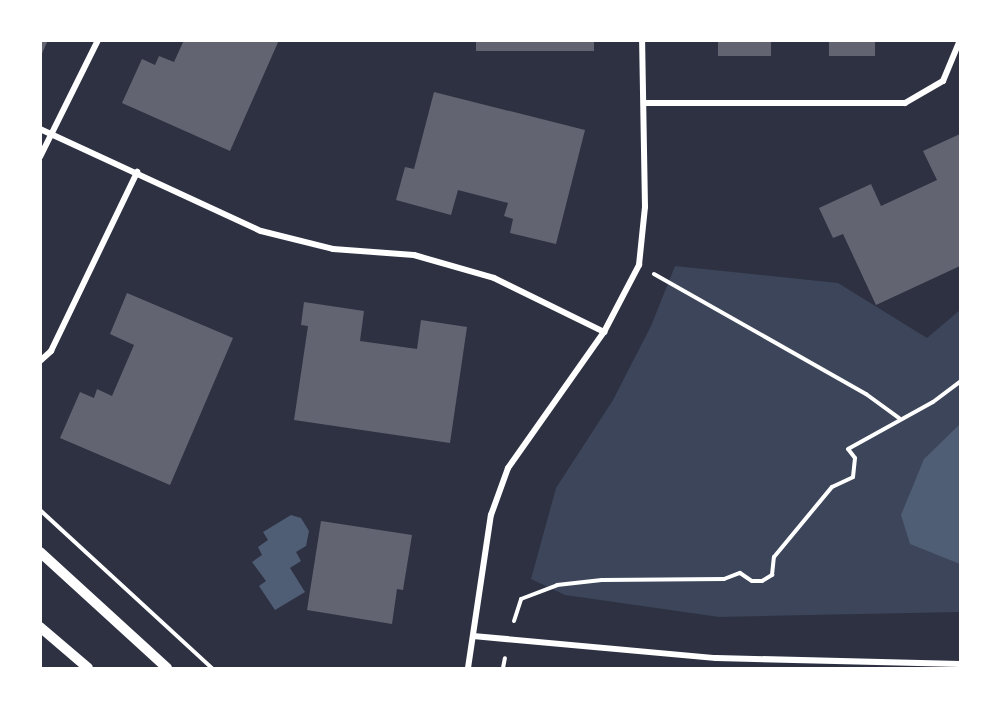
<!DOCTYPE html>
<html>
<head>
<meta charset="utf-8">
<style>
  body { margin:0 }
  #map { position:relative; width:1001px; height:709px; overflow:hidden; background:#2d3142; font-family:"Varela Round",sans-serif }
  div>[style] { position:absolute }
  .green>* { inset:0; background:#3c4559 }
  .water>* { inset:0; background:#4f5d75 }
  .building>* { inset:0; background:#626471; transform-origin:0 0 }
  .path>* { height:4px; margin:-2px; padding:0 2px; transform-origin:2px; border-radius:2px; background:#fff }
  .minor>* { height:6px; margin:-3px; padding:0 3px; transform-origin:3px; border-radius:3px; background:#fff }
  .tertiary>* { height:10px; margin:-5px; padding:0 5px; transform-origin:5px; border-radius:5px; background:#fff }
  span { translate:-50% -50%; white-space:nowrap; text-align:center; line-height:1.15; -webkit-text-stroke:6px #fff; paint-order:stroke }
  .frame { position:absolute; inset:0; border:42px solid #fff; pointer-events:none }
</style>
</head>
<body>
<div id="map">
  <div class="green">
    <i style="clip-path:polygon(675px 266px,838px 283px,927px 338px,960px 310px,960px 612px,719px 617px,565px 595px,531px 579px,556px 488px,613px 400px,651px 326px)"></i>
  </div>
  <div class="water">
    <i style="clip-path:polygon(960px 424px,960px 564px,910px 544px,901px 515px,924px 459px)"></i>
    <i style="clip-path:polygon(291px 515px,301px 518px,309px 531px,306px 546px,296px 552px,301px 561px,290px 568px,305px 592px,275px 610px,259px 586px,266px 581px,252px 562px,262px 555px,258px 547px,268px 540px,263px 532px)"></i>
  </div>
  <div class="building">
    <i style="clip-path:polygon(40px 40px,48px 40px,40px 58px)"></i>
    <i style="clip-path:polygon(184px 40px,279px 40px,230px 151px,122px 103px,142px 59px,155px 65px,159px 56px,174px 62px)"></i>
    <i style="left:476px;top:40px;width:118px;height:11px"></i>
    <i style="left:718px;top:40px;width:53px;height:16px"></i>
    <i style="left:829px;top:40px;width:46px;height:16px"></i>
    <i style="clip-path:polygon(434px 92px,585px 130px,556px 244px,510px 233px,513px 219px,504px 216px,508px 203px,458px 190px,451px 215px,396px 200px,405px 167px,414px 169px)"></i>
    <i style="clip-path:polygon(960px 134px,960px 266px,876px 305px,843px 234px,833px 238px,819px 208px,871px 184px,881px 206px,937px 180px,923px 151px)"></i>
    <i style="clip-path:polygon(127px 293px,233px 338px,170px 485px,60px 438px,80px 392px,94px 398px,97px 389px,112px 396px,134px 345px,110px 334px)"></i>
    <i style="clip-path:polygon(304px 302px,364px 311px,360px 341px,417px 349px,421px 320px,467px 327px,450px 443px,294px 420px,308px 326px,301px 325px)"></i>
    <i style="clip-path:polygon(321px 521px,412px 535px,403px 590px,397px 589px,392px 624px,307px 610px)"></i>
  </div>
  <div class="path">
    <i style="left:654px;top:274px;width:244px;rotate:29.5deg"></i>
    <i style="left:866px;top:394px;width:41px;rotate:36deg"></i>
    <i style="left:40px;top:510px;width:234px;rotate:42.6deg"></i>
    <i style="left:514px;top:621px;width:23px;rotate:-72deg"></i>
    <i style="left:521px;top:599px;width:39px;rotate:-21deg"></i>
    <i style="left:557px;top:585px;width:45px;rotate:-6.3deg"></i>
    <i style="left:602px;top:580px;width:122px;rotate:-0.5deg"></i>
    <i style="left:724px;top:579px;width:17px;rotate:-21deg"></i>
    <i style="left:740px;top:573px;width:14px;rotate:34deg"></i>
    <i style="left:752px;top:581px;width:10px"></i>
    <i style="left:762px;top:581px;width:12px;rotate:-31deg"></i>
    <i style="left:772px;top:575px;width:18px;rotate:-84deg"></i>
    <i style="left:774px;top:557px;width:91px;rotate:-50.4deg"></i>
    <i style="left:832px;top:487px;width:23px;rotate:-25deg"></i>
    <i style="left:853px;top:477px;width:19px;rotate:-84deg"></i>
    <i style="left:855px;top:458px;width:11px;rotate:-128deg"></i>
    <i style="left:848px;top:449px;width:97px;rotate:-28.9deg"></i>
    <i style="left:933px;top:402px;width:34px;rotate:-37deg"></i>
    <i style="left:503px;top:668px;width:10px;rotate:-79deg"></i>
  </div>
  <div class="minor">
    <i style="left:645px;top:103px;width:260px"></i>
    <i style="left:905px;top:103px;width:44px;rotate:-30.1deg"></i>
    <i style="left:943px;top:81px;width:44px;rotate:-67.5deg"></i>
    <i style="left:40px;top:129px;width:243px;rotate:24.8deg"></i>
    <i style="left:261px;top:231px;width:74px;rotate:14deg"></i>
    <i style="left:333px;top:249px;width:81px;rotate:4.2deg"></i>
    <i style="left:414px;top:255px;width:83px;rotate:16deg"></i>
    <i style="left:494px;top:278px;width:123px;rotate:26.1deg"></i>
    <i style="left:40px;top:157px;width:131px;rotate:-63.6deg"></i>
    <i style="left:40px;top:361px;width:15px;rotate:-42deg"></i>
    <i style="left:51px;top:351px;width:199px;rotate:-64.3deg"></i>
    <i style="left:473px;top:636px;width:244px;rotate:5.2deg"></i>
    <i style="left:716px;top:658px;width:244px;rotate:1.4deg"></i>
    <i style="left:468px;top:668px;width:155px;rotate:-81.5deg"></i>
    <i style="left:491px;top:515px;width:50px;rotate:-70.1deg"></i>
    <i style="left:508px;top:468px;width:166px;rotate:-54.8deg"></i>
    <i style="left:604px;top:332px;width:76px;rotate:-62.4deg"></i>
    <i style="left:639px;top:265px;width:58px;rotate:-84.1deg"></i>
    <i style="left:645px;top:207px;width:167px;rotate:-91deg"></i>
  </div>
  <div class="tertiary">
    <i style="left:40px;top:552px;width:172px;rotate:42.4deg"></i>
    <i style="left:40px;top:627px;width:63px;rotate:40.5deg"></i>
  </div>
  <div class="frame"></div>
</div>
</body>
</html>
